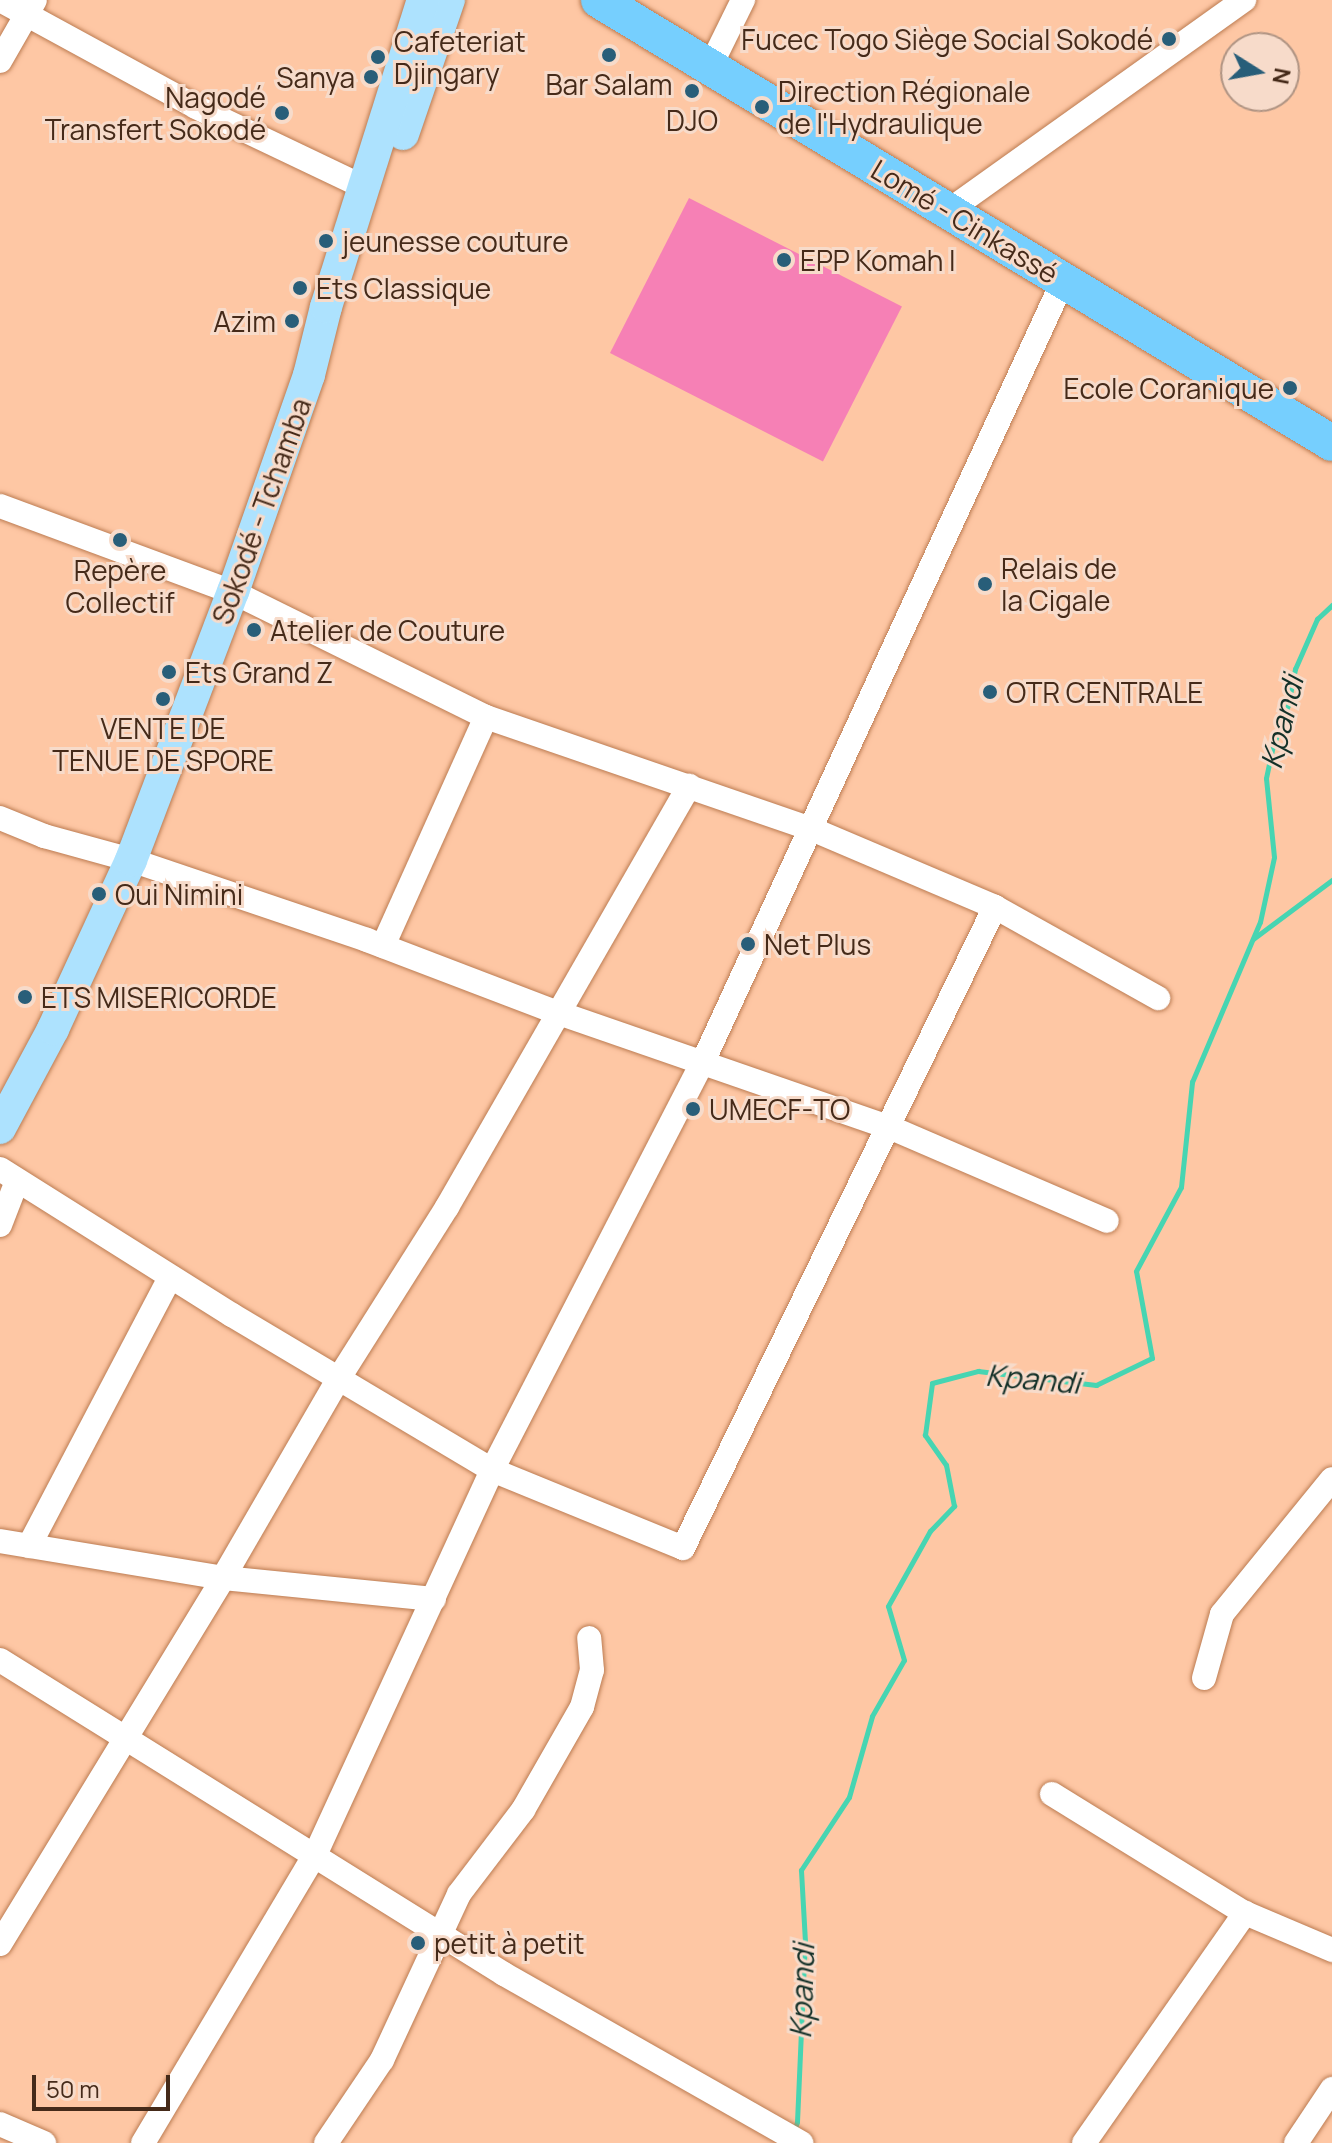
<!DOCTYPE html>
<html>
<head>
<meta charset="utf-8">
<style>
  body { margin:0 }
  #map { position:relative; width:1332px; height:2143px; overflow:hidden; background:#fec7a4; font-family:Manrope,sans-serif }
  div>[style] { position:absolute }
  .green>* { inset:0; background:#f680b5; transform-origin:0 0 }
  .stream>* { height:5px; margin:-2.5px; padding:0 2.5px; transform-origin:2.5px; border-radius:2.5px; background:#46d5b2 }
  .roads { filter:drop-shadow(0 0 2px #bc7c52) drop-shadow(0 0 2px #bc7c52) }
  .minor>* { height:24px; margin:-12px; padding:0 12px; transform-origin:12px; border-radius:12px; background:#fff }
  .major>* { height:32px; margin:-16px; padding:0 16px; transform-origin:16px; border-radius:16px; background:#ade2fe }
  .highway>* { height:36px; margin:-18px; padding:0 18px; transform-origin:18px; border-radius:18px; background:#76cffe }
  .dots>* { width:22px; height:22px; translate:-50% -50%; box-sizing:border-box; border:4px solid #f7dbca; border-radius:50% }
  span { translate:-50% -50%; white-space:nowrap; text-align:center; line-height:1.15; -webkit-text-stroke:6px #f7dbca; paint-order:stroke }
  .poi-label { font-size:28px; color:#452a19 }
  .right { translate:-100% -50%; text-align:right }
  .left { translate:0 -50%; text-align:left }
  .street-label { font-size:28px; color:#452a19 }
  .water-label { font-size:30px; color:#133028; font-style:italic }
  .north { position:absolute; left:1220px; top:32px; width:80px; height:80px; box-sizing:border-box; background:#f7dbca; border:2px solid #b09483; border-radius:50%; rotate:101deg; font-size:22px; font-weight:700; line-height:32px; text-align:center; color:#452a19 }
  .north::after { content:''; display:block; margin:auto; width:28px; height:36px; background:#285e79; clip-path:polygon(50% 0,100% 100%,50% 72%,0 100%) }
  .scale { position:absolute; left:32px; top:2075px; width:138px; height:36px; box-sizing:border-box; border:4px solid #452a19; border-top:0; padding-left:10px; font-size:24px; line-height:28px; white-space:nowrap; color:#452a19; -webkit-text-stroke:6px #f7dbca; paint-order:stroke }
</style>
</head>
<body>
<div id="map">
  <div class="green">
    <i style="left:689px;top:198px;width:239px;height:174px;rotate:27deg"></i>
  </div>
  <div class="stream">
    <i style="left:1253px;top:939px;width:99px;rotate:-36.8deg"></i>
    <i style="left:794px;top:2131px;width:9px;rotate:-72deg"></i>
    <i style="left:797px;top:2122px;width:180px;rotate:-87.5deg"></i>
    <i style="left:805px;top:1942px;width:72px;rotate:-93.2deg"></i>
    <i style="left:801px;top:1870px;width:87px;rotate:-56.7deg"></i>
    <i style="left:849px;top:1797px;width:84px;rotate:-74.1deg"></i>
    <i style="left:872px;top:1716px;width:64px;rotate:-60.3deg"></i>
    <i style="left:904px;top:1660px;width:56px;rotate:-106.5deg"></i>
    <i style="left:888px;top:1606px;width:86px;rotate:-60.8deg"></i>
    <i style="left:930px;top:1531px;width:35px;rotate:-46deg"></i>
    <i style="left:954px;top:1506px;width:42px;rotate:-101deg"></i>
    <i style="left:946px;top:1465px;width:37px;rotate:-125deg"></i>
    <i style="left:925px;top:1435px;width:52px;rotate:-82.3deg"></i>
    <i style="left:932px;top:1383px;width:48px;rotate:-14.6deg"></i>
    <i style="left:978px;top:1371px;width:119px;rotate:6.8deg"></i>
    <i style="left:1096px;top:1385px;width:62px;rotate:-25.7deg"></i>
    <i style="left:1152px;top:1358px;width:88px;rotate:-100.4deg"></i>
    <i style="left:1136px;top:1271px;width:95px;rotate:-61.8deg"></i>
    <i style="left:1181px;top:1187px;width:106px;rotate:-84deg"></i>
    <i style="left:1192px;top:1082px;width:174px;rotate:-67deg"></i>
    <i style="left:1260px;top:922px;width:66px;rotate:-77.8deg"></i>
    <i style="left:1274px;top:857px;width:79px;rotate:-95.8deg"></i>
    <i style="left:1266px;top:778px;width:30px;rotate:-78deg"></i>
    <i style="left:1272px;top:749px;width:47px;rotate:-70deg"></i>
    <i style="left:1288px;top:705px;width:37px;rotate:-79deg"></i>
    <i style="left:1295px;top:669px;width:55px;rotate:-66.3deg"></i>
    <i style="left:1317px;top:619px;width:21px;rotate:-43deg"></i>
  </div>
  <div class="roads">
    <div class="minor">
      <i style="left:0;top:0;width:223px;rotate:28.6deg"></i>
      <i style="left:196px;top:107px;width:186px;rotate:25.5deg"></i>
      <i style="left:0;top:61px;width:70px;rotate:-60.2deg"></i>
      <i style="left:710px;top:67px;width:75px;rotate:-63.8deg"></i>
      <i style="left:948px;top:211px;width:364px;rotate:-35.5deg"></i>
      <i style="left:0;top:506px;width:248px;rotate:20.3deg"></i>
      <i style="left:233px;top:592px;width:282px;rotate:26.3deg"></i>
      <i style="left:486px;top:717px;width:342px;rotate:19deg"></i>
      <i style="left:809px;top:828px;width:202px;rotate:23deg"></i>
      <i style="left:995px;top:907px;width:187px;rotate:29.2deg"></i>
      <i style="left:0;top:818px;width:48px;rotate:22.2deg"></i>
      <i style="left:44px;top:836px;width:90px;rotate:15.4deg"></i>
      <i style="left:131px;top:860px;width:249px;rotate:18.7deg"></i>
      <i style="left:367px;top:940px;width:202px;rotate:20.9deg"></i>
      <i style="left:556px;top:1012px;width:352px;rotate:19.1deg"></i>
      <i style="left:889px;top:1127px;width:237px;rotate:23.3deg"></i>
      <i style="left:383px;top:946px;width:251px;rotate:-65.8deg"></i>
      <i style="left:0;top:1169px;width:274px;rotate:32.2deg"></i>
      <i style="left:232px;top:1315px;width:303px;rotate:30.8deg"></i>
      <i style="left:492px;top:1470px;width:206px;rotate:22.2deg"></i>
      <i style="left:683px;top:1548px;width:713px;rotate:-64.05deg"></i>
      <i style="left:0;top:1225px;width:47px;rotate:-68.9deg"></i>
      <i style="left:0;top:1541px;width:226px;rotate:9.4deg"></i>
      <i style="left:223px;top:1578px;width:212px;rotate:5.7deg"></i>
      <i style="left:29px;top:1546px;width:304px;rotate:-62.3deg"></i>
      <i style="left:0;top:1660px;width:594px;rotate:31.92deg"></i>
      <i style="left:504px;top:1974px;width:342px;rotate:29.6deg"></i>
      <i style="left:1204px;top:1678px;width:66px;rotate:-74.3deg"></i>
      <i style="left:1222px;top:1614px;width:174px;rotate:-50.8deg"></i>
      <i style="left:1052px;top:1794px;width:227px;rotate:31.7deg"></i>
      <i style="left:1245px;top:1913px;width:95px;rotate:23deg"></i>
      <i style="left:0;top:1944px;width:429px;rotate:-58.6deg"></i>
      <i style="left:223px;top:1578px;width:231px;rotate:-59.9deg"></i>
      <i style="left:339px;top:1378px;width:202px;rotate:-57.7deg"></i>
      <i style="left:447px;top:1207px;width:486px;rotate:-60.1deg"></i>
      <i style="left:0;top:2124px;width:48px;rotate:23.4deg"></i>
      <i style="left:143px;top:2143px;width:335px;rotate:-59.2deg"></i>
      <i style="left:315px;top:1855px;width:424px;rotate:-65.3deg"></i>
      <i style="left:492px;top:1470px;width:457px;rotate:-62.7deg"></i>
      <i style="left:702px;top:1064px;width:862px;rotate:-65.25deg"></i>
      <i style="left:326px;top:2143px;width:100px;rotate:-56deg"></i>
      <i style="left:382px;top:2060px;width:183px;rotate:-65.1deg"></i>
      <i style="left:459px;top:1894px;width:106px;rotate:-52.7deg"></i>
      <i style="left:523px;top:1810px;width:119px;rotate:-60.2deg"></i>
      <i style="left:582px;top:1707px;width:38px;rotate:-75deg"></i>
      <i style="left:592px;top:1670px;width:32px;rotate:-95deg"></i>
      <i style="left:1084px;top:2143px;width:281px;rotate:-55deg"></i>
      <i style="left:1296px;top:2143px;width:65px;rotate:-56.3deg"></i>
    </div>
    <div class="major">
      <i style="left:403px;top:134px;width:142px;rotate:-71.1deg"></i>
      <i style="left:0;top:1128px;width:112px;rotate:-61.8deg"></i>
      <i style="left:53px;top:1029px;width:186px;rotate:-65.2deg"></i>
      <i style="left:131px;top:860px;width:287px;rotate:-69.2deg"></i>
      <i style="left:233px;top:592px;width:230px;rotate:-70.7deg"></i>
      <i style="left:309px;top:375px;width:70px;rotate:-76deg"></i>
      <i style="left:326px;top:307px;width:322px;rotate:-72.5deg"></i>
    </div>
    <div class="highway">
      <i style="left:599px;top:0;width:856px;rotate:31.15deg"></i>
    </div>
  </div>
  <div class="dots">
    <i style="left:1169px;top:39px;background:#285e79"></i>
    <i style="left:609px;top:55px;background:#285e79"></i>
    <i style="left:378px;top:57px;background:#285e79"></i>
    <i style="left:371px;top:77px;background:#285e79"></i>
    <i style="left:692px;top:91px;background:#285e79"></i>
    <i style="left:762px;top:107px;background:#285e79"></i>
    <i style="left:282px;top:113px;background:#285e79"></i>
    <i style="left:326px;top:241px;background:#285e79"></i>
    <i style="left:784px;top:260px;background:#285e79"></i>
    <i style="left:300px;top:288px;background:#285e79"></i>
    <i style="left:292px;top:321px;background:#285e79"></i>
    <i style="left:1290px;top:388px;background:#285e79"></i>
    <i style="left:120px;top:540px;background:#285e79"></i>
    <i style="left:985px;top:584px;background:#285e79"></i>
    <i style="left:254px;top:630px;background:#285e79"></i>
    <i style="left:169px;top:672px;background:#285e79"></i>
    <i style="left:990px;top:692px;background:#285e79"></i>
    <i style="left:163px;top:699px;background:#285e79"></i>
    <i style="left:99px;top:894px;background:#285e79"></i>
    <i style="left:748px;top:944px;background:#285e79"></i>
    <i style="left:25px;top:997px;background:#285e79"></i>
    <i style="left:693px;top:1109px;background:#285e79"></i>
    <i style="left:418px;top:1943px;background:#285e79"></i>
  </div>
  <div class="poi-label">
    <span class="right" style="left:1153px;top:39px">Fucec Togo Siège Social Sokodé</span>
    <span class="left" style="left:394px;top:57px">Cafeteriat<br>Djingary</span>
    <span class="right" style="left:355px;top:77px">Sanya</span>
    <span style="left:609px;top:84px">Bar Salam</span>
    <span class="left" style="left:778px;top:107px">Direction Régionale<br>de l'Hydraulique</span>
    <span class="right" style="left:266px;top:113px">Nagodé<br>Transfert Sokodé</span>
    <span style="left:692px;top:120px">DJO</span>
    <span class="left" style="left:342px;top:241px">jeunesse couture</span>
    <span class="left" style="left:800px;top:260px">EPP Komah I</span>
    <span class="left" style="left:316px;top:288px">Ets Classique</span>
    <span class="right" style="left:276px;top:321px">Azim</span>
    <span class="right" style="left:1274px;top:388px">Ecole Coranique</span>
    <span class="left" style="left:1001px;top:584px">Relais de<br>la Cigale</span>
    <span style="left:120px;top:586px">Repère<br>Collectif</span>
    <span class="left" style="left:270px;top:630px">Atelier de Couture</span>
    <span class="left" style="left:185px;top:672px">Ets Grand Z</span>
    <span class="left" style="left:1006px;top:692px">OTR CENTRALE</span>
    <span style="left:163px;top:744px">VENTE DE<br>TENUE DE SPORE</span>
    <span class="left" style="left:115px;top:894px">Oui Nimini</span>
    <span class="left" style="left:764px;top:944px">Net Plus</span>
    <span class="left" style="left:41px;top:997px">ETS MISERICORDE</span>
    <span class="left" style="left:709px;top:1109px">UMECF-TO</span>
    <span class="left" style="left:434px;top:1943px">petit à petit</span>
  </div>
  <div class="street-label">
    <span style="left:965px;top:221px;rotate:31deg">Lomé - Cinkassé</span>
    <span style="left:261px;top:511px;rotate:-70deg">Sokodé - Tchamba</span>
  </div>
  <div class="water-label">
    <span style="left:1282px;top:722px;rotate:-76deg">Kpandi</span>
    <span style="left:1033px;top:1379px;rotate:5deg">Kpandi</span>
    <span style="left:802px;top:1991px;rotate:-88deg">Kpandi</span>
  </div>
  <div class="north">N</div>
  <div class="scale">50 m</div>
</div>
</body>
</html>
